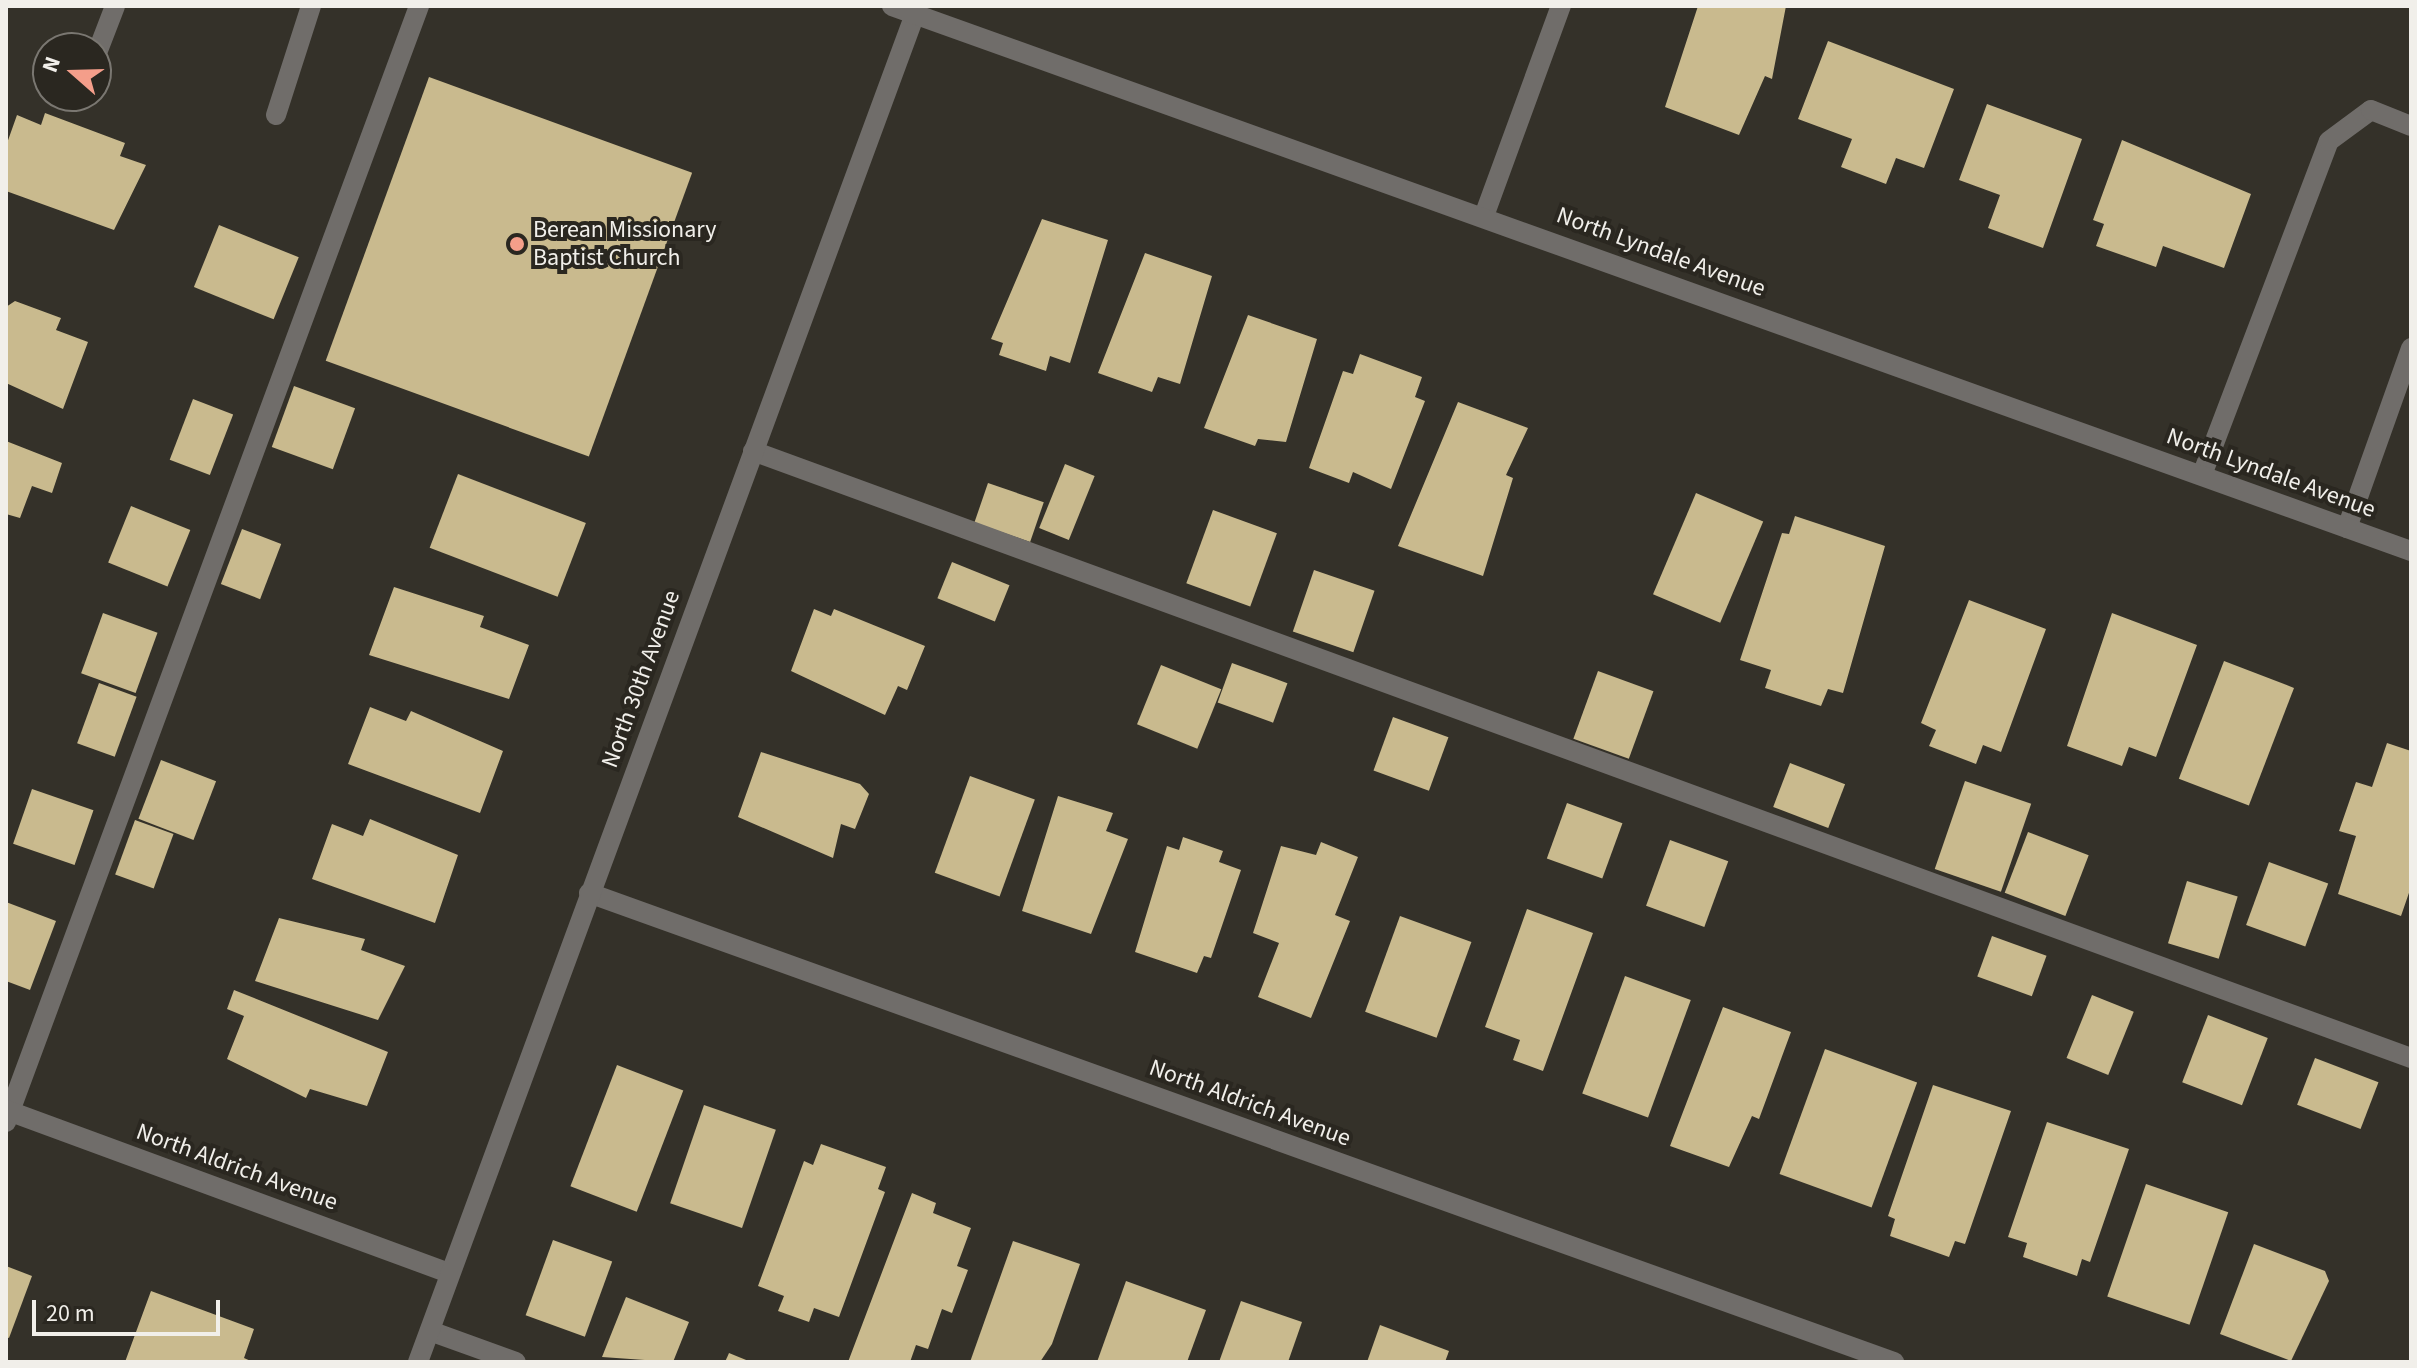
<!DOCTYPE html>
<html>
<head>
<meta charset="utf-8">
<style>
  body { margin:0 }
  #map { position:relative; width:2417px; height:1368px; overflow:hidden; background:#343129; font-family:"Source Sans 3",sans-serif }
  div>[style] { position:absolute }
  .building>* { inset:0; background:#c9ba8e; transform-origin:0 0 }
  .service>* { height:20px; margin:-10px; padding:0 10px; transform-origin:10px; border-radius:10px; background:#706d6a }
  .minor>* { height:20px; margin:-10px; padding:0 10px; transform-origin:10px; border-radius:10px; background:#706d6a }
  .tertiary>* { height:20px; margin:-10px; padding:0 10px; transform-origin:10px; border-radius:10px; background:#706d6a }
  .dots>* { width:22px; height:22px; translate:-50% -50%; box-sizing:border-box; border:4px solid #2a2720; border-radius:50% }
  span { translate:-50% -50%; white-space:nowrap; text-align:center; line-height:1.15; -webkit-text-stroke:8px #2a2720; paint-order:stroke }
  .poi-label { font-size:24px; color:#f1efea }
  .left { translate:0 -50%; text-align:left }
  .street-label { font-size:24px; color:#f1efea }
  .frame { position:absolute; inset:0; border:8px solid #f1efea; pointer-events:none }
  .north { position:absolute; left:32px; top:32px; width:80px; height:80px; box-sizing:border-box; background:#2a2720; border:2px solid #7a7771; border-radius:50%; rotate:290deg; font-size:22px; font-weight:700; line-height:32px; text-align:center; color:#f1efea }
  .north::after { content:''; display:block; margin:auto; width:28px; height:36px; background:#f49e8a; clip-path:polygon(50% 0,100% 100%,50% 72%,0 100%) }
  .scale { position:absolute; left:32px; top:1300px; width:188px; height:36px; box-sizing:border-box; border:4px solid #f1efea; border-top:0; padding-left:10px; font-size:24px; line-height:28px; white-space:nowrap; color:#f1efea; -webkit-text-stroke:6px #2a2720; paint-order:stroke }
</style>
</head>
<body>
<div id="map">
  <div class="building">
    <i style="clip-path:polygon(1698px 6px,1786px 6px,1772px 79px,1765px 76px,1739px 135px,1665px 107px)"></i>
    <i style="clip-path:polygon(1828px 41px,1954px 89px,1924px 168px,1896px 158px,1886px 184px,1841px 167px,1852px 139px,1798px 119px)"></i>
    <i style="left:429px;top:77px;width:280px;height:302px;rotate:20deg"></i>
    <i style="clip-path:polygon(1987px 104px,2082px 139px,2043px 248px,1988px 228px,2000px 195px,1959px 180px)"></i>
    <i style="clip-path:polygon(45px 113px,125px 143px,120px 156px,146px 165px,114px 230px,6px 191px,6px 146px,17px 115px,41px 125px)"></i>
    <i style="clip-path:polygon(2122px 140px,2251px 194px,2224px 268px,2163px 246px,2156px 267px,2096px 246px,2104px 224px,2093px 220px)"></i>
    <i style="clip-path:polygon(1042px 219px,1108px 240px,1070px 363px,1050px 356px,1046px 371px,999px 355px,1003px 343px,991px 339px)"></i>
    <i style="left:219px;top:225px;width:86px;height:67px;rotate:22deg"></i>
    <i style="clip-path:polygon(1145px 253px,1212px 276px,1180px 384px,1158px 377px,1152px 392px,1098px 373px)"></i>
    <i style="clip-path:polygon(15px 301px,61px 318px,56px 330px,88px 342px,63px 409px,6px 383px,6px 307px)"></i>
    <i style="clip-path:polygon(1248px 315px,1317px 339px,1286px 442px,1258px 439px,1255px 446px,1204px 428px)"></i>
    <i style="clip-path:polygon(1360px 354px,1422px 377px,1415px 397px,1425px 401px,1391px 489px,1353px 472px,1349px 483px,1309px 468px,1343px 371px,1353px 374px)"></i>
    <i style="left:294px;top:386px;width:65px;height:65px;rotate:20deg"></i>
    <i style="left:193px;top:399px;width:43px;height:65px;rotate:21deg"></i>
    <i style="clip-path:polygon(1458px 402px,1528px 428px,1506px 475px,1513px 478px,1483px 576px,1398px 546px)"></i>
    <i style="clip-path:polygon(6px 441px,62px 463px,52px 493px,32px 486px,20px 518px,6px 514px)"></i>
    <i style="left:1065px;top:464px;width:32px;height:69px;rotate:22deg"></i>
    <i style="left:458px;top:474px;width:137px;height:79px;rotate:21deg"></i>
    <i style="left:988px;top:483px;width:59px;height:42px;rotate:19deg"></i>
    <i style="left:1696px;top:493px;width:73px;height:110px;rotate:23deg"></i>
    <i style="left:131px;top:506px;width:64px;height:61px;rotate:22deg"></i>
    <i style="left:1213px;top:510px;width:68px;height:78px;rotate:20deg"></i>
    <i style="clip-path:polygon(1795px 516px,1885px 546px,1843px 693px,1828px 689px,1821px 706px,1765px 688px,1771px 670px,1740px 660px,1782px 533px,1789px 534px)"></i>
    <i style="left:242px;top:529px;width:42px;height:59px;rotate:21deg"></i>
    <i style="left:952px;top:562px;width:62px;height:39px;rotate:22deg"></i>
    <i style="left:1314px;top:570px;width:64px;height:65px;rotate:19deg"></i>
    <i style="clip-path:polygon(394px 587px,484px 616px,480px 627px,529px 645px,509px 699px,369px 655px)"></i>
    <i style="clip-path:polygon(1969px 600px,2046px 629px,2001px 752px,1983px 745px,1976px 764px,1929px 746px,1936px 730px,1921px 723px)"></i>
    <i style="clip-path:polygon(814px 609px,831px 616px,834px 609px,925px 646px,907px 690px,898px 686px,885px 715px,791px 671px)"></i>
    <i style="left:103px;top:613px;width:58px;height:64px;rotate:20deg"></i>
    <i style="clip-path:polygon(2112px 613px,2197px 645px,2156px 757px,2129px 747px,2122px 766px,2067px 746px)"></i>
    <i style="left:2224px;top:661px;width:75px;height:126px;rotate:21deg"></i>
    <i style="left:1232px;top:663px;width:59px;height:42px;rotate:20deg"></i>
    <i style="left:1161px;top:665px;width:65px;height:64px;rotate:22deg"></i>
    <i style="left:1598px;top:671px;width:59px;height:72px;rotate:20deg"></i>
    <i style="left:99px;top:683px;width:40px;height:64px;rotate:20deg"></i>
    <i style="clip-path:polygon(370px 707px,406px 721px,411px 711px,503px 751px,480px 813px,348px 764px)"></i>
    <i style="left:1393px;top:717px;width:59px;height:57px;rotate:20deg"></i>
    <i style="clip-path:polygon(2387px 743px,2411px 751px,2411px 887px,2401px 916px,2338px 894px,2356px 836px,2339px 831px,2356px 782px,2372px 787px)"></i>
    <i style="clip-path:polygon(761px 752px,860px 784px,869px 794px,855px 829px,841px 824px,833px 858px,738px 817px)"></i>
    <i style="left:161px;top:760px;width:59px;height:63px;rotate:21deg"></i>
    <i style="left:1790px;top:763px;width:59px;height:47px;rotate:21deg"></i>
    <i style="left:970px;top:776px;width:69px;height:103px;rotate:20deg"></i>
    <i style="left:1965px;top:781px;width:70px;height:93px;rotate:19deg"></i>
    <i style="left:32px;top:789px;width:65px;height:58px;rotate:19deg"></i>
    <i style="clip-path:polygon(1058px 796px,1113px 813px,1106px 831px,1128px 839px,1091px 934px,1022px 911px)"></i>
    <i style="left:1567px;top:803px;width:59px;height:59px;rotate:20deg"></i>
    <i style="clip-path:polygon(370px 819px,458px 855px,435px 923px,312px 879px,332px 824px,363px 836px)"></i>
    <i style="left:135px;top:820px;width:41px;height:58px;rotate:20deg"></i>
    <i style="left:2028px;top:832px;width:65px;height:65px;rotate:21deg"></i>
    <i style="clip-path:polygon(1183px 837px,1223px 851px,1219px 862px,1241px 870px,1211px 958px,1204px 956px,1197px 973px,1135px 952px,1167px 846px,1179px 850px)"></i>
    <i style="left:1670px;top:840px;width:62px;height:70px;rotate:20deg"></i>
    <i style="clip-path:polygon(1321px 842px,1358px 857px,1335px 915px,1350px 921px,1311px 1018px,1258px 997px,1279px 943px,1253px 933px,1281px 846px,1316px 855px)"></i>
    <i style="left:2269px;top:862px;width:63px;height:67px;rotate:20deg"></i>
    <i style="left:2187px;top:881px;width:53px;height:65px;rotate:17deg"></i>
    <i style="clip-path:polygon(6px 902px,56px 921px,30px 990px,6px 981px)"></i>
    <i style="clip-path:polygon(1527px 909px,1593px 933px,1543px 1071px,1513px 1060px,1520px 1040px,1485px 1027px)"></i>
    <i style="left:1400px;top:916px;width:76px;height:102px;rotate:20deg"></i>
    <i style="clip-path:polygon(279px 918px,365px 939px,361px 950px,405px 966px,378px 1020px,255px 981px)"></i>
    <i style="left:1992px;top:936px;width:58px;height:43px;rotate:20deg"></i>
    <i style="left:1625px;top:976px;width:70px;height:125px;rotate:20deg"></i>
    <i style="clip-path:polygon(234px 990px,388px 1052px,367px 1106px,310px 1089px,306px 1098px,227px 1059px,244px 1016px,227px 1009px)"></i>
    <i style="left:2092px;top:995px;width:45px;height:68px;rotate:22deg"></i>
    <i style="clip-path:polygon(1723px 1007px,1791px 1032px,1759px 1119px,1752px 1116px,1729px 1167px,1670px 1146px)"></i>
    <i style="left:2208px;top:1015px;width:64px;height:72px;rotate:21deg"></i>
    <i style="left:1825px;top:1049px;width:98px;height:133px;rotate:20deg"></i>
    <i style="left:2315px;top:1058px;width:68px;height:50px;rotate:21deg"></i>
    <i style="left:617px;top:1065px;width:71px;height:130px;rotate:21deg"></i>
    <i style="clip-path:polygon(1933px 1085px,2011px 1111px,1965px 1244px,1955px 1241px,1949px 1257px,1890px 1236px,1895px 1219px,1888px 1216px)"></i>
    <i style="left:704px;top:1105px;width:76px;height:104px;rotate:19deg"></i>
    <i style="clip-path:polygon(2047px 1122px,2129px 1149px,2090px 1262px,2082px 1259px,2077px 1276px,2023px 1257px,2027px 1243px,2008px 1237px)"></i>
    <i style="clip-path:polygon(821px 1144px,886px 1167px,878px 1189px,885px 1192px,839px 1317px,814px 1308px,809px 1322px,778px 1311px,784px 1296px,758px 1286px,804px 1161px,813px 1165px)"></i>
    <i style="left:2146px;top:1184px;width:87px;height:119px;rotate:19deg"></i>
    <i style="clip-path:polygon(912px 1193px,936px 1203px,933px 1213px,971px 1228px,957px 1266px,968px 1270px,952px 1313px,942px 1309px,928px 1349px,916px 1345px,910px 1362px,848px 1362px)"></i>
    <i style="left:553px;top:1240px;width:63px;height:80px;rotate:20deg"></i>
    <i style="clip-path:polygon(1013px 1241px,1080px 1264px,1052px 1344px,1040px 1362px,970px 1362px)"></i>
    <i style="clip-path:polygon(2254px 1244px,2325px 1271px,2329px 1281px,2291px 1361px,2220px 1334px)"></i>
    <i style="clip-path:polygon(6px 1266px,32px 1276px,9px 1338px,6px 1337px)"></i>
    <i style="clip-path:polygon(1126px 1281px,1206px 1310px,1187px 1362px,1097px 1362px)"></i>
    <i style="clip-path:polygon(151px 1291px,254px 1329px,244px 1358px,253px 1362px,125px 1362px)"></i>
    <i style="clip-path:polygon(626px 1297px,689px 1322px,673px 1362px,602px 1357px)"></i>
    <i style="clip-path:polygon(1241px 1301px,1302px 1322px,1288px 1362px,1219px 1362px)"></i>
    <i style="clip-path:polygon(1380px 1325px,1449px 1351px,1445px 1362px,1367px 1362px)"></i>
    <i style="clip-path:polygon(729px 1353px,751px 1362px,725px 1362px)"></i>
  </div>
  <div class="service">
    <i style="left:97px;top:53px;width:50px;rotate:-69deg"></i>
    <i style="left:276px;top:115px;width:114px;rotate:-72.2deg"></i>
    <i style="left:753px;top:451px;width:1766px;rotate:20.11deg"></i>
    <i style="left:2202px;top:475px;width:357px;rotate:-69.2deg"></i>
    <i style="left:2329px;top:141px;width:52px;rotate:-36.4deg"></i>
    <i style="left:2371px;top:110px;width:43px;rotate:21.8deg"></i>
    <i style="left:2347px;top:528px;width:191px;rotate:-70.4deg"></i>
    <i style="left:6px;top:1122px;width:1190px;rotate:-69.69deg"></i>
    <i style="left:430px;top:1331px;width:91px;rotate:19.8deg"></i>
  </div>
  <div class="minor">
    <i style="left:1484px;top:216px;width:224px;rotate:-69.9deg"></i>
    <i style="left:589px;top:893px;width:1387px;rotate:19.77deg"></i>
    <i style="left:6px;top:1110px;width:473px;rotate:20.2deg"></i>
    <i style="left:418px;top:1362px;width:1437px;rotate:-69.76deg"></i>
  </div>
  <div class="tertiary">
    <i style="left:892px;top:6px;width:1614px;rotate:19.74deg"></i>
  </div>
  <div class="dots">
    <i style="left:517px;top:244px;background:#f49e8a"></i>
  </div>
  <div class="poi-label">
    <span class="left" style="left:533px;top:244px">Berean Missionary<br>Baptist Church</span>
  </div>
  <div class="street-label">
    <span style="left:1661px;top:252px;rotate:20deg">North Lyndale Avenue</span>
    <span style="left:2271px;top:473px;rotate:20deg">North Lyndale Avenue</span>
    <span style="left:641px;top:679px;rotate:-70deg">North 30th Avenue</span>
    <span style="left:1250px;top:1103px;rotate:20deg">North Aldrich Avenue</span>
    <span style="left:237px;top:1167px;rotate:20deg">North Aldrich Avenue</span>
  </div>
  <div class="frame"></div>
  <div class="north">N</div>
  <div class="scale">20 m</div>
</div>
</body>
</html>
